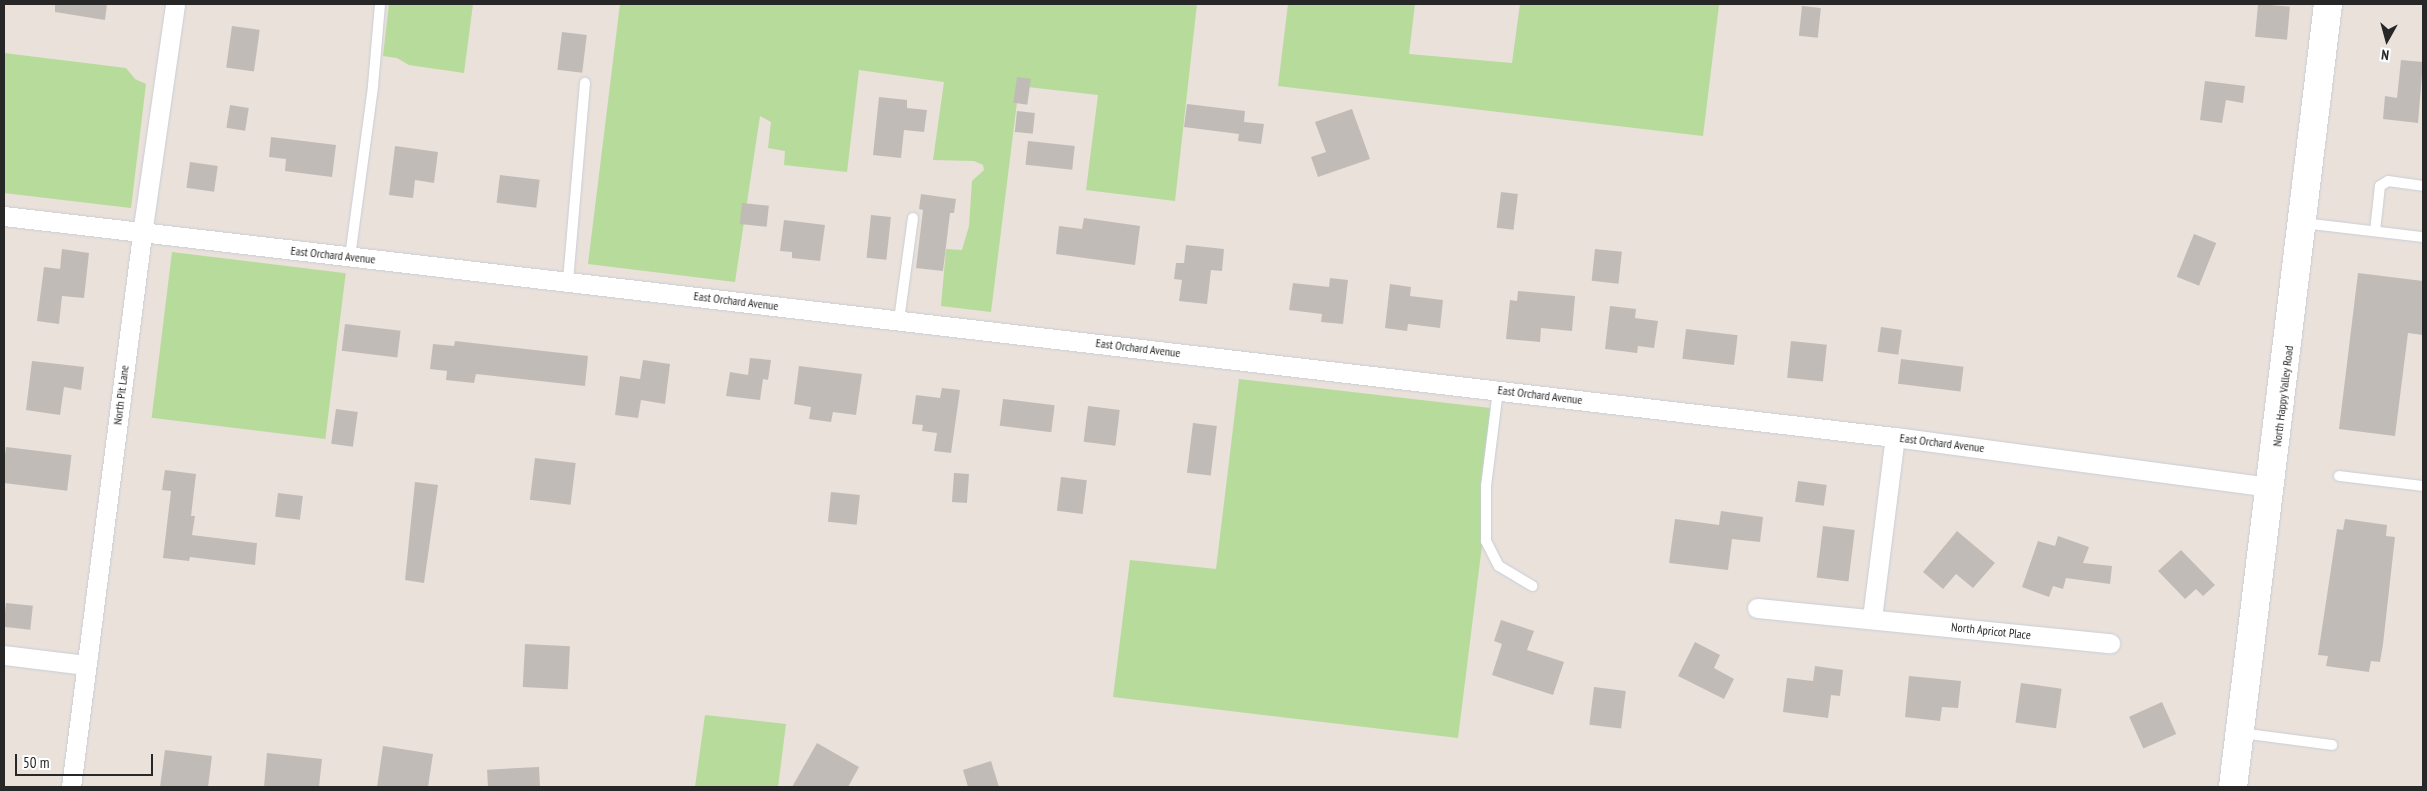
<!DOCTYPE html>
<html>
<head>
<meta charset="utf-8">
<style>
  body { margin:0 }
  #map { position:relative; width:2427px; height:791px; overflow:hidden; background:#e9e1da; font-family:"PT Sans Narrow",sans-serif }
  div>[style] { position:absolute }
  .green>* { inset:0; background:#b6db9b; transform-origin:0 0 }
  .building>* { inset:0; background:#c1bbb7; transform-origin:0 0 }
  .roads { filter:drop-shadow(0 0 1px #c9cdd8) drop-shadow(0 0 1px #c9cdd8) }
  .lane>* { height:10px; margin:-5px; padding:0 5px; transform-origin:5px; border-radius:5px; background:#fff }
  .street>* { height:19px; margin:-9.5px; padding:0 9.5px; transform-origin:9.5px; border-radius:9.5px; background:#fff }
  .secondary>* { height:28px; margin:-14px; padding:0 14px; transform-origin:14px; border-radius:14px; background:#fff }
  span { translate:-50% -50%; white-space:nowrap; text-align:center; line-height:1.15; -webkit-text-stroke:4px #fff; paint-order:stroke }
  .street-label { font-size:12px; color:#272727 }
  .frame { position:absolute; inset:0; border:5px solid #272727; pointer-events:none }
  .north { position:absolute; left:2362px; top:15px; width:50px; height:50px; -webkit-text-stroke:4px #fff; paint-order:stroke; rotate:187deg; font-size:14px; font-weight:700; line-height:20px; text-align:center; color:#272727 }
  .north::after { content:''; display:block; margin:auto; width:18px; height:22px; background:#272727; clip-path:polygon(50% 0,100% 100%,50% 72%,0 100%) }
  .scale { position:absolute; left:15px; top:754px; width:138px; height:22px; box-sizing:border-box; border:2px solid #272727; border-top:0; padding-left:6px; font-size:15px; line-height:18px; white-space:nowrap; color:#272727; -webkit-text-stroke:4px #fff; paint-order:stroke }
</style>
</head>
<body>
<div id="map">
  <div class="green">
    <i style="clip-path:polygon(389px 4px,473px 4px,464px 73px,409px 65px,397px 58px,383px 56px)"></i>
    <i style="clip-path:polygon(620px 4px,1197px 4px,1175px 201px,1086px 190px,1098px 95px,1019px 86px,991px 312px,941px 306px,946px 249px,962px 250px,969px 226px,972px 181px,984px 170px,983px 165px,974px 161px,933px 160px,944px 82px,859px 70px,847px 172px,784px 165px,785px 151px,768px 148px,771px 122px,760px 116px,735px 282px,588px 264px)"></i>
    <i style="clip-path:polygon(1288px 4px,1415px 4px,1409px 54px,1512px 63px,1520px 4px,1719px 5px,1703px 136px,1278px 86px)"></i>
    <i style="clip-path:polygon(4px 53px,126px 68px,135px 79px,146px 84px,131px 208px,4px 193px)"></i>
    <i style="left:172px;top:252px;width:175px;height:167px;rotate:7deg"></i>
    <i style="clip-path:polygon(1239px 379px,1499px 409px,1458px 738px,1113px 697px,1130px 560px,1216px 569px)"></i>
    <i style="clip-path:polygon(705px 715px,786px 724px,778px 787px,695px 787px)"></i>
  </div>
  <div class="building">
    <i style="clip-path:polygon(55px 4px,107px 4px,105px 20px,55px 12px)"></i>
    <i style="left:2258px;top:4px;width:32px;height:33px;rotate:5deg"></i>
    <i style="left:1802px;top:6px;width:19px;height:30px;rotate:6deg"></i>
    <i style="left:232px;top:26px;width:28px;height:42px;rotate:8deg"></i>
    <i style="left:562px;top:32px;width:25px;height:38px;rotate:7deg"></i>
    <i style="clip-path:polygon(2401px 60px,2423px 62px,2418px 123px,2383px 119px,2385px 96px,2397px 98px)"></i>
    <i style="left:1017px;top:77px;width:14px;height:26px;rotate:8deg"></i>
    <i style="clip-path:polygon(2205px 81px,2245px 86px,2243px 103px,2226px 100px,2222px 123px,2200px 120px)"></i>
    <i style="clip-path:polygon(879px 97px,907px 100px,907px 108px,927px 110px,924px 132px,904px 130px,901px 158px,873px 155px)"></i>
    <i style="clip-path:polygon(1187px 104px,1245px 111px,1244px 122px,1264px 124px,1261px 144px,1238px 141px,1239px 134px,1184px 127px)"></i>
    <i style="left:230px;top:105px;width:19px;height:23px;rotate:9deg"></i>
    <i style="clip-path:polygon(1352px 109px,1370px 159px,1318px 177px,1311px 157px,1326px 152px,1315px 122px)"></i>
    <i style="left:1017px;top:111px;width:18px;height:21px;rotate:6deg"></i>
    <i style="clip-path:polygon(271px 137px,336px 145px,332px 177px,285px 171px,286px 159px,269px 157px)"></i>
    <i style="left:1028px;top:141px;width:47px;height:24px;rotate:6deg"></i>
    <i style="clip-path:polygon(395px 146px,438px 152px,434px 183px,415px 180px,413px 198px,389px 195px)"></i>
    <i style="left:190px;top:162px;width:28px;height:26px;rotate:8deg"></i>
    <i style="left:500px;top:175px;width:40px;height:28px;rotate:7deg"></i>
    <i style="left:1501px;top:192px;width:17px;height:36px;rotate:7deg"></i>
    <i style="clip-path:polygon(921px 194px,956px 199px,954px 213px,950px 213px,943px 271px,916px 268px,923px 210px,919px 209px)"></i>
    <i style="left:742px;top:203px;width:27px;height:21px;rotate:6deg"></i>
    <i style="left:871px;top:215px;width:20px;height:43px;rotate:6deg"></i>
    <i style="clip-path:polygon(1084px 218px,1140px 226px,1135px 265px,1056px 254px,1059px 226px,1082px 229px)"></i>
    <i style="clip-path:polygon(784px 220px,825px 225px,820px 261px,792px 258px,792px 252px,780px 251px)"></i>
    <i style="left:2194px;top:234px;width:24px;height:46px;rotate:22deg"></i>
    <i style="clip-path:polygon(1186px 245px,1224px 249px,1222px 271px,1211px 270px,1207px 304px,1179px 301px,1182px 280px,1174px 279px,1176px 263px,1184px 263px)"></i>
    <i style="clip-path:polygon(62px 249px,89px 253px,84px 298px,62px 296px,59px 324px,37px 321px,44px 267px,60px 269px)"></i>
    <i style="left:1595px;top:249px;width:27px;height:32px;rotate:6deg"></i>
    <i style="clip-path:polygon(2358px 273px,2423px 281px,2423px 335px,2408px 333px,2395px 436px,2339px 429px)"></i>
    <i style="clip-path:polygon(1330px 278px,1348px 280px,1343px 324px,1321px 322px,1322px 314px,1289px 310px,1293px 283px,1329px 287px)"></i>
    <i style="clip-path:polygon(1390px 284px,1411px 287px,1410px 296px,1443px 300px,1440px 328px,1408px 324px,1407px 331px,1385px 328px)"></i>
    <i style="clip-path:polygon(1518px 291px,1575px 296px,1572px 331px,1541px 328px,1540px 342px,1506px 339px,1510px 300px,1517px 301px)"></i>
    <i style="clip-path:polygon(1610px 306px,1636px 309px,1635px 318px,1658px 321px,1654px 348px,1638px 346px,1637px 353px,1605px 349px)"></i>
    <i style="left:345px;top:324px;width:56px;height:27px;rotate:7deg"></i>
    <i style="left:1881px;top:327px;width:21px;height:25px;rotate:8deg"></i>
    <i style="left:1686px;top:329px;width:52px;height:30px;rotate:7deg"></i>
    <i style="clip-path:polygon(455px 341px,588px 356px,585px 386px,476px 374px,474px 383px,446px 380px,447px 371px,430px 369px,433px 344px,454px 346px)"></i>
    <i style="left:1791px;top:341px;width:36px;height:37px;rotate:6deg"></i>
    <i style="clip-path:polygon(750px 358px,771px 360px,768px 380px,763px 379px,760px 400px,726px 396px,730px 372px,748px 375px)"></i>
    <i style="left:1901px;top:359px;width:63px;height:25px;rotate:7deg"></i>
    <i style="clip-path:polygon(643px 360px,670px 364px,665px 404px,641px 400px,638px 418px,615px 415px,620px 376px,640px 379px)"></i>
    <i style="clip-path:polygon(32px 361px,84px 367px,81px 390px,64px 387px,60px 415px,26px 410px)"></i>
    <i style="clip-path:polygon(799px 366px,862px 374px,856px 415px,833px 412px,831px 422px,809px 419px,811px 407px,794px 404px)"></i>
    <i style="clip-path:polygon(942px 388px,960px 390px,951px 453px,934px 451px,937px 433px,922px 431px,923px 425px,912px 424px,916px 395px,940px 398px)"></i>
    <i style="left:1003px;top:399px;width:52px;height:27px;rotate:7deg"></i>
    <i style="left:1088px;top:406px;width:32px;height:36px;rotate:7deg"></i>
    <i style="left:336px;top:409px;width:22px;height:35px;rotate:8deg"></i>
    <i style="left:1193px;top:423px;width:24px;height:50px;rotate:7deg"></i>
    <i style="left:6px;top:447px;width:66px;height:36px;rotate:7deg"></i>
    <i style="left:535px;top:458px;width:41px;height:42px;rotate:7deg"></i>
    <i style="clip-path:polygon(165px 470px,196px 474px,191px 516px,195px 516px,192px 535px,257px 543px,255px 565px,190px 557px,189px 561px,163px 558px,171px 491px,162px 490px)"></i>
    <i style="left:954px;top:473px;width:15px;height:29px;rotate:4deg"></i>
    <i style="left:1061px;top:477px;width:26px;height:34px;rotate:7deg"></i>
    <i style="left:1798px;top:481px;width:29px;height:21px;rotate:8deg"></i>
    <i style="clip-path:polygon(415px 482px,438px 485px,424px 583px,405px 580px)"></i>
    <i style="left:831px;top:492px;width:29px;height:30px;rotate:6deg"></i>
    <i style="left:278px;top:493px;width:25px;height:24px;rotate:7deg"></i>
    <i style="clip-path:polygon(1721px 511px,1763px 517px,1760px 542px,1732px 539px,1728px 570px,1669px 563px,1675px 519px,1719px 525px)"></i>
    <i style="clip-path:polygon(2345px 519px,2387px 525px,2386px 536px,2395px 537px,2383px 644px,2380px 662px,2371px 661px,2369px 672px,2326px 666px,2328px 656px,2318px 655px,2337px 529px,2343px 530px)"></i>
    <i style="left:1823px;top:526px;width:32px;height:52px;rotate:7deg"></i>
    <i style="clip-path:polygon(1957px 531px,1995px 563px,1973px 588px,1956px 574px,1943px 589px,1923px 572px)"></i>
    <i style="clip-path:polygon(2058px 536px,2089px 547px,2083px 563px,2112px 566px,2110px 584px,2066px 578px,2063px 589px,2053px 586px,2049px 597px,2022px 587px,2038px 541px,2055px 546px)"></i>
    <i style="clip-path:polygon(2181px 550px,2215px 585px,2203px 596px,2196px 589px,2185px 599px,2158px 571px)"></i>
    <i style="left:6px;top:603px;width:27px;height:24px;rotate:6deg"></i>
    <i style="clip-path:polygon(1501px 620px,1534px 631px,1527px 650px,1564px 662px,1553px 695px,1492px 675px,1502px 644px,1494px 641px)"></i>
    <i style="clip-path:polygon(1695px 642px,1720px 655px,1714px 668px,1734px 679px,1724px 699px,1678px 676px)"></i>
    <i style="left:525px;top:644px;width:45px;height:43px;rotate:3deg"></i>
    <i style="clip-path:polygon(1815px 666px,1843px 670px,1840px 696px,1831px 695px,1828px 718px,1783px 712px,1787px 678px,1813px 681px)"></i>
    <i style="clip-path:polygon(1909px 676px,1961px 681px,1958px 708px,1942px 707px,1940px 721px,1905px 717px)"></i>
    <i style="left:2021px;top:683px;width:41px;height:40px;rotate:8deg"></i>
    <i style="left:1594px;top:687px;width:32px;height:38px;rotate:7deg"></i>
    <i style="left:2162px;top:702px;width:35px;height:36px;rotate:66deg"></i>
    <i style="clip-path:polygon(817px 743px,859px 767px,848px 787px,792px 787px)"></i>
    <i style="clip-path:polygon(383px 746px,433px 754px,428px 787px,377px 787px)"></i>
    <i style="clip-path:polygon(165px 750px,212px 756px,208px 787px,160px 787px)"></i>
    <i style="clip-path:polygon(267px 753px,322px 759px,319px 787px,264px 787px)"></i>
    <i style="clip-path:polygon(991px 761px,999px 787px,968px 787px,963px 770px)"></i>
    <i style="left:539px;top:767px;width:20px;height:52px;rotate:87deg"></i>
  </div>
  <div class="roads">
    <div class="lane">
      <i style="left:2303px;top:223px;width:121px;rotate:6.7deg"></i>
      <i style="left:2375px;top:231px;width:45px;rotate:-83.7deg"></i>
      <i style="left:2380px;top:186px;width:9px;rotate:-32deg"></i>
      <i style="left:2388px;top:181px;width:35px;rotate:8deg"></i>
      <i style="left:350px;top:257px;width:173px;rotate:-82.3deg"></i>
      <i style="left:373px;top:86px;width:82px;rotate:-85.1deg"></i>
      <i style="left:568px;top:281px;width:199px;rotate:-85.1deg"></i>
      <i style="left:899px;top:320px;width:103px;rotate:-82.2deg"></i>
      <i style="left:1498px;top:390px;width:97px;rotate:97.1deg"></i>
      <i style="left:1486px;top:486px;width:55px;rotate:90deg"></i>
      <i style="left:1486px;top:541px;width:28px;rotate:63deg"></i>
      <i style="left:1499px;top:566px;width:39px;rotate:31deg"></i>
      <i style="left:2339px;top:476px;width:85px;rotate:6.8deg"></i>
      <i style="left:2241px;top:733px;width:92px;rotate:7.5deg"></i>
    </div>
    <div class="street">
      <i style="left:4px;top:216px;width:1904px;rotate:6.67deg"></i>
      <i style="left:1895px;top:437px;width:379px;rotate:7.6deg"></i>
      <i style="left:1757px;top:608px;width:355px;rotate:5.7deg"></i>
      <i style="left:1872px;top:618px;width:182px;rotate:-82.8deg"></i>
      <i style="left:4px;top:655px;width:83px;rotate:7deg"></i>
      <i style="left:71px;top:787px;width:558px;rotate:-82.68deg"></i>
      <i style="left:142px;top:234px;width:232px;rotate:-81.8deg"></i>
    </div>
    <div class="secondary">
      <i style="left:2233px;top:787px;width:789px;rotate:-83.08deg"></i>
    </div>
  </div>
  <div class="street-label">
    <span style="left:333px;top:255px;rotate:6deg">East Orchard Avenue</span>
    <span style="left:736px;top:301px;rotate:7deg">East Orchard Avenue</span>
    <span style="left:1138px;top:348px;rotate:7deg">East Orchard Avenue</span>
    <span style="left:121px;top:395px;rotate:-83deg">North Pit Lane</span>
    <span style="left:1540px;top:395px;rotate:7deg">East Orchard Avenue</span>
    <span style="left:2283px;top:396px;rotate:-83deg">North Happy Valley Road</span>
    <span style="left:1942px;top:443px;rotate:7deg">East Orchard Avenue</span>
    <span style="left:1991px;top:631px;rotate:6deg">North Apricot Place</span>
  </div>
  <div class="frame"></div>
  <div class="north">N</div>
  <div class="scale">50 m</div>
</div>
</body>
</html>
